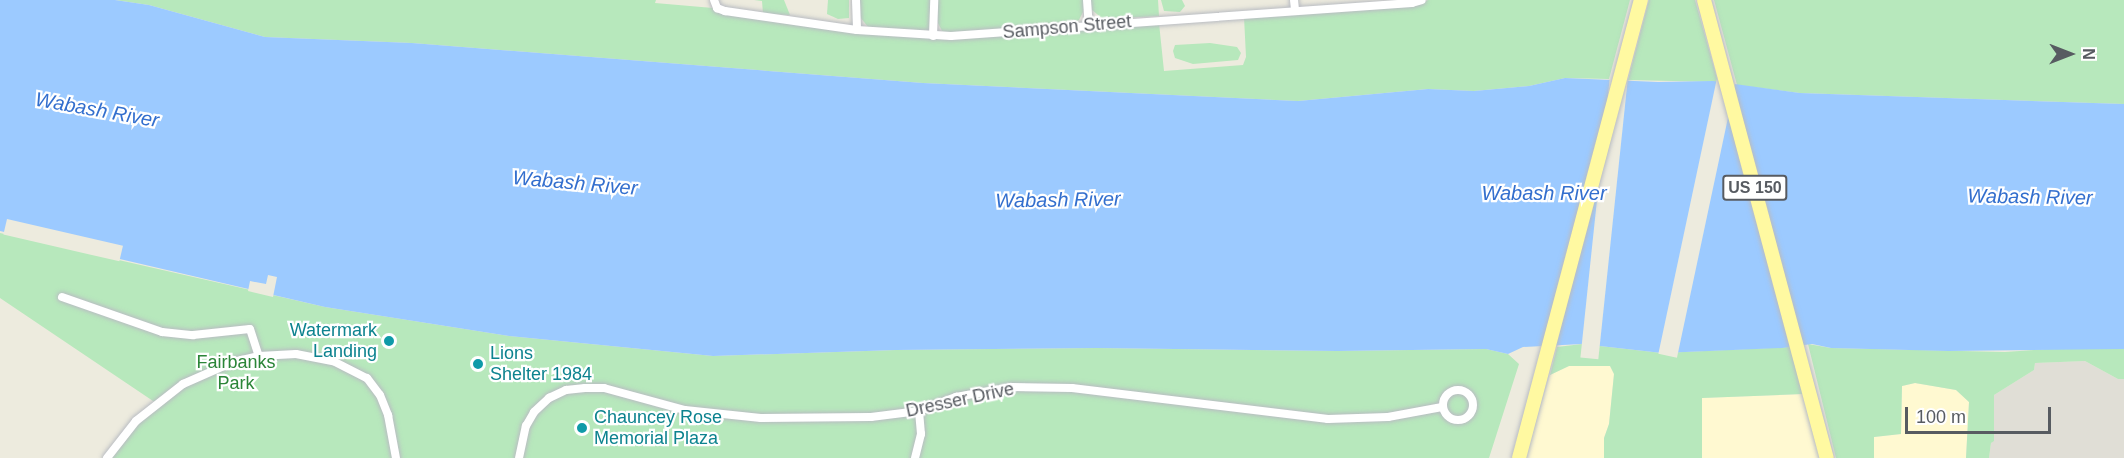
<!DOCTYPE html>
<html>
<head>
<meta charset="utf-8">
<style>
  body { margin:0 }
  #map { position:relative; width:2124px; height:458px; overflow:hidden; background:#edebde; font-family:Arial,sans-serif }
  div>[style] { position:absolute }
  .commercial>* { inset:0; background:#fff9d1 }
  .industrial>* { inset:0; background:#e0ded6 }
  .green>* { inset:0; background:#b7e8bc }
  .water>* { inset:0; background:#9ccaff }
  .pier>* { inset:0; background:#edebde; transform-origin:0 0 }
  .roads { filter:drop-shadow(0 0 2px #b9bcc2) drop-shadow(0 0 2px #b9bcc2) }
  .minor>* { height:8px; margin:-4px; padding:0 4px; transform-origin:4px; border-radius:4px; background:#fff }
  .minor>.ring { margin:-4px; padding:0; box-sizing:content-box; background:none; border:8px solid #fff; border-radius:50% }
  .primary>* { height:14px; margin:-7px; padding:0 7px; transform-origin:7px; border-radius:7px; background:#fff9a1 }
  .dots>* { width:16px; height:16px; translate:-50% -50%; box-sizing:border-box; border:3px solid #fff; border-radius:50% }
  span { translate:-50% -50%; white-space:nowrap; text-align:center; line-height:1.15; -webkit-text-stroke:4.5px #fff; paint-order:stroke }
  .shield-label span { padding:2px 4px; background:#fff; border:2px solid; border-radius:4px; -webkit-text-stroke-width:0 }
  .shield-label { font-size:16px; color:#575b61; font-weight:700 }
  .street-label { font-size:18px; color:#575b61 }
  .culture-label { font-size:18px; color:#0d838f }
  .right { translate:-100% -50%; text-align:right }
  .left { translate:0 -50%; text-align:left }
  .park-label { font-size:18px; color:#2b8538 }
  .water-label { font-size:20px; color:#336fce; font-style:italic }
  .north { position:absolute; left:2040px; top:24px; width:60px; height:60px; -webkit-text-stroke:4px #fff; paint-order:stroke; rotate:90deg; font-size:16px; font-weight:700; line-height:24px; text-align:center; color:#575b61 }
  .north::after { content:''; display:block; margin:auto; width:21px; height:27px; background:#575b61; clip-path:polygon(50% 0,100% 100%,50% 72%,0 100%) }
  .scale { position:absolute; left:1905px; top:407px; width:146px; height:27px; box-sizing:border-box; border:3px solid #575b61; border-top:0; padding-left:8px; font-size:18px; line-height:21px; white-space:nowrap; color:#575b61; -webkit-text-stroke:4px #fff; paint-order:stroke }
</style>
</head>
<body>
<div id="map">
  <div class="commercial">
    <i style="clip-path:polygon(1569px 366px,1610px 366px,1614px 374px,1609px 424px,1604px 438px,1604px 458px,1526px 458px,1550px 375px)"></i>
    <i style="clip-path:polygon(1915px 383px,1956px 390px,1969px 402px,1966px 458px,1874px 458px,1874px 437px,1901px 434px,1902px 386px)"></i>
    <i style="clip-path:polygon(1803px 394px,1821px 458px,1702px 458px,1701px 398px)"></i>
  </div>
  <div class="industrial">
    <i style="clip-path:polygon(2085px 361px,2118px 379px,2124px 379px,2124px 458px,1989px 458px,1991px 443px,1994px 440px,1994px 395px,2034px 370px,2035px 363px)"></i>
  </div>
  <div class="green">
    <i style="clip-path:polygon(115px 0,656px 0,655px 3px,713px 8px,932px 38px,1159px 23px,1164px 71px,1243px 65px,1246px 57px,1244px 17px,1419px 5px,1428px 0,1630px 0,1609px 79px,1565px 78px,1529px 86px,1474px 91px,1428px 89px,1298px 101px,923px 83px,412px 43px,265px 37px,149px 5px)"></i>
    <i style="clip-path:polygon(754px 0,784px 0,790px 15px,763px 14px,762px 1px)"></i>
    <i style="clip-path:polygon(828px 0,849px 0,849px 18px,838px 19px,827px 14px)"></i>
    <i style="clip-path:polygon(859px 0,932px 0,930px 32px,868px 27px,860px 17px)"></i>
    <i style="clip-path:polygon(937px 0,1084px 0,1084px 10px,1079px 20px,1073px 24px,947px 33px,942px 31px,937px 21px)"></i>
    <i style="clip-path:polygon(1090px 0,1158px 0,1159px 16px,1103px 19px,1092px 10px)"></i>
    <i style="clip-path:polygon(1161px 0,1182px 0,1185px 6px,1180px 12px,1164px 11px)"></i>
    <i style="clip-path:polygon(1649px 0,1695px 0,1718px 82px,1628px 80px)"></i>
    <i style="clip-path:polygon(1714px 0,2124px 0,2124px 104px,1800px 93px,1737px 85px)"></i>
    <i style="clip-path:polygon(1210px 43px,1237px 47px,1241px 53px,1238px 60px,1193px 64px,1175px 58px,1173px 51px,1175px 45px)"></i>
    <i style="clip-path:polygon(0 233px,325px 307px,509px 336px,713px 356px,896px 350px,1097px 348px,1337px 351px,1486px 349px,1508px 354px,1519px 364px,1489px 458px,107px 458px,156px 403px,0 298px)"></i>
    <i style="clip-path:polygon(1582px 344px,1662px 353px,1790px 347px,1803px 394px,1702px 398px,1702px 458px,1604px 458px,1604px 438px,1609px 424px,1614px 374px,1610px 366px,1569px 366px,1550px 375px,1557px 347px)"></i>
    <i style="clip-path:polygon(1808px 344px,1831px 348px,2005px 352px,2061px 348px,2124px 349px,2124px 379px,2118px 379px,2085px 361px,2035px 363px,2034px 370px,1994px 395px,1994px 441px,1991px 443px,1989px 458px,1966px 458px,1969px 402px,1956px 390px,1915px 383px,1902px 386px,1901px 434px,1874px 437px,1874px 458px,1836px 458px)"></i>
  </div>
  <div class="water">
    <i style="clip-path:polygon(0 0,115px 0,149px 5px,265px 37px,412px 43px,923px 83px,1298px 101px,1428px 89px,1474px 91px,1529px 86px,1565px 78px,1658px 82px,1713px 81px,1800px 93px,2124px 104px,2124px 349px,1948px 351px,1831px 348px,1812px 344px,1782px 348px,1662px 353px,1582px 344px,1523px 347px,1508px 354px,1486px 349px,1337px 351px,1097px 348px,896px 350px,713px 356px,509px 336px,325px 307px,0 231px)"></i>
  </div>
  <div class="pier">
    <i style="left:1610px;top:76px;width:18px;height:283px;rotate:6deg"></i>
    <i style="left:1717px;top:78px;width:19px;height:282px;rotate:12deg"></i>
    <i style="left:7px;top:219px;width:119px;height:16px;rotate:13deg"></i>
    <i style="clip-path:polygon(268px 275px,277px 277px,273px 297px,248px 291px,250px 281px,266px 284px)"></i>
  </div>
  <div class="roads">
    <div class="minor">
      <i style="left:714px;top:0;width:9px;rotate:69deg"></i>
      <i style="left:717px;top:8px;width:9px;rotate:21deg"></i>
      <i style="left:725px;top:11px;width:133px;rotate:8.2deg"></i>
      <i style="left:857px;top:30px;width:94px;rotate:3.7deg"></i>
      <i style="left:951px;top:36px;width:462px;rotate:-4.1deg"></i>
      <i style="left:1412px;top:3px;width:10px;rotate:-17deg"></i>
      <i style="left:856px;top:0;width:30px;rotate:88deg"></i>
      <i style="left:1087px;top:0;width:26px;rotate:86deg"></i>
      <i style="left:1294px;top:0;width:10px;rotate:84deg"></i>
      <i style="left:933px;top:36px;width:36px;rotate:-88deg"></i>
      <i style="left:62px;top:297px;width:106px;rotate:19.3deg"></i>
      <i style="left:162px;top:332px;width:31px;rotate:6deg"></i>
      <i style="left:193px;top:335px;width:57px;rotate:-6deg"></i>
      <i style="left:250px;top:329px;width:28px;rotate:72deg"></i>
      <i class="ring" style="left:1443px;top:390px;width:22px;height:22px"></i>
      <i style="left:107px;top:458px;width:47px;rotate:-51.9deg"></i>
      <i style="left:136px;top:421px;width:60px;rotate:-38.2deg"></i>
      <i style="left:183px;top:384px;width:55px;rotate:-23.7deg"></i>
      <i style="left:233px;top:362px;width:27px;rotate:-13deg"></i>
      <i style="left:259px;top:356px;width:37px;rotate:-3deg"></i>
      <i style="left:296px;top:354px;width:38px;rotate:11deg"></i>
      <i style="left:333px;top:361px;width:38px;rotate:27deg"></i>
      <i style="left:367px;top:378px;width:21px;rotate:53deg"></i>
      <i style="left:380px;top:395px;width:22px;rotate:68deg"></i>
      <i style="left:388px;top:415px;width:44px;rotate:79.5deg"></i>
      <i style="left:519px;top:458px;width:33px;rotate:-78deg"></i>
      <i style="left:526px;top:426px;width:16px;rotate:-60deg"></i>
      <i style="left:534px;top:412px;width:21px;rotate:-43deg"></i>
      <i style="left:549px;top:398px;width:19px;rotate:-25deg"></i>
      <i style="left:566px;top:390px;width:19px;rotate:-6deg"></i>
      <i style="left:585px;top:388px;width:19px"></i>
      <i style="left:604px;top:388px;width:84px;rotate:15.2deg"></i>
      <i style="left:685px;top:410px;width:76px;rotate:6deg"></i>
      <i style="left:761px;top:418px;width:110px;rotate:-0.5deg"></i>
      <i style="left:871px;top:417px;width:48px;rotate:-7.1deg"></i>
      <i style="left:919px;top:411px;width:40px;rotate:-21deg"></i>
      <i style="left:956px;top:397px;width:57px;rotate:-10.1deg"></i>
      <i style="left:1012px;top:387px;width:60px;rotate:1deg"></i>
      <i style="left:1072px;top:388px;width:258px;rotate:6.9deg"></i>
      <i style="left:1328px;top:419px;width:60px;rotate:-1.9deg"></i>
      <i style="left:1388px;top:417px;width:55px;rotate:-10.5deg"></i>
      <i style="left:915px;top:458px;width:25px;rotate:-76deg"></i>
      <i style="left:921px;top:434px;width:23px;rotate:-95deg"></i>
    </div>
    <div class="primary">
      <i style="left:1704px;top:0;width:474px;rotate:75deg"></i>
      <i style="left:1519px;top:458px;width:474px;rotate:-75.1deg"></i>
    </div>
  </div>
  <div class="dots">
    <i style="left:389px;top:341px;background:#0f9aa8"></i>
    <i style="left:478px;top:364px;background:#0f9aa8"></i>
    <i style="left:582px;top:428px;background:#0f9aa8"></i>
  </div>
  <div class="shield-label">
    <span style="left:1755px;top:188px">US 150</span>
  </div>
  <div class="street-label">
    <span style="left:1067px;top:27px;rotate:-5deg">Sampson Street</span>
    <span style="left:960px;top:400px;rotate:-12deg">Dresser Drive</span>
  </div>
  <div class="culture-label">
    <span class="right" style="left:377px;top:341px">Watermark<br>Landing</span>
    <span class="left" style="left:490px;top:364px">Lions<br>Shelter 1984</span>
    <span class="left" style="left:594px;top:428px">Chauncey Rose<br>Memorial Plaza</span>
  </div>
  <div class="park-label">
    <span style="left:236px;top:373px">Fairbanks<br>Park</span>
  </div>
  <div class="water-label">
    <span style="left:97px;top:110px;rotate:10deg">Wabash River</span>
    <span style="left:575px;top:183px;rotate:5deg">Wabash River</span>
    <span style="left:1544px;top:193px">Wabash River</span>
    <span style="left:2030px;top:197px;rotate:1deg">Wabash River</span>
    <span style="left:1058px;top:200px;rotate:-1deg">Wabash River</span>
  </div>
  <div class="north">N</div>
  <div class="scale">100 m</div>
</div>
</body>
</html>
